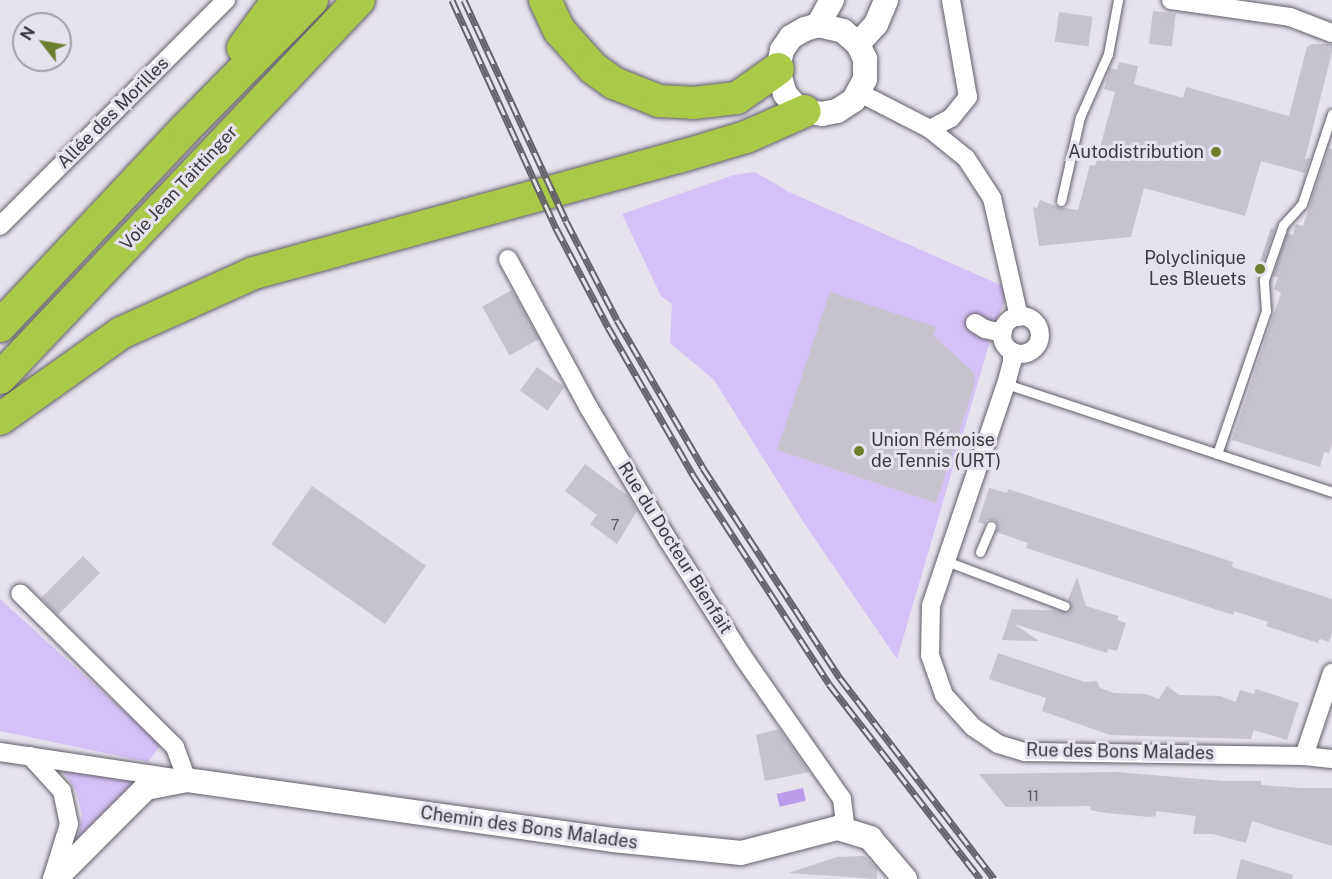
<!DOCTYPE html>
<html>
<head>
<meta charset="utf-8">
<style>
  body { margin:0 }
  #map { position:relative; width:1332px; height:879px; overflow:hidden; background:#e6e2ee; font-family:"Public Sans",sans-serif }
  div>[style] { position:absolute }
  .green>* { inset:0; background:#d4c1f7 }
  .water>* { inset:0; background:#ba9ceb; transform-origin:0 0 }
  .building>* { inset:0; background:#c6c3ce; transform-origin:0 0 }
  .roads { filter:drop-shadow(0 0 2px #625e68) drop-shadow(0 0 2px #625e68) }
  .lane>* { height:9px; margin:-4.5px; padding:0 4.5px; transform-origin:4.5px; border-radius:4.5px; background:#fff }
  .street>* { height:18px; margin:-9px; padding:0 9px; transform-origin:9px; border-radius:9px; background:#fff }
  .street>.ring { margin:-9px; padding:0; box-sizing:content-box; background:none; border:18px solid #fff; border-radius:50% }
  .secondary>* { height:24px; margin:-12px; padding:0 12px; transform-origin:12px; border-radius:12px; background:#fff }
  .highway>* { height:32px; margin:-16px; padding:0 16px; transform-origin:16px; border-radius:16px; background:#abc949 }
  .rail>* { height:7px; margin-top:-3.5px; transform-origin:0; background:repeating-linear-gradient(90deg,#e6e2ee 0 14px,#656369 0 28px); box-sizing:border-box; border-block:2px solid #656369 }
  .dots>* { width:16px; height:16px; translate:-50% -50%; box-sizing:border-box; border:3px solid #e6e2ee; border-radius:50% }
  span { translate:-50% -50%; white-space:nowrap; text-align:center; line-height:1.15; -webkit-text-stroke:6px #e6e2ee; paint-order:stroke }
  .number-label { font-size:15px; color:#5e5c62 }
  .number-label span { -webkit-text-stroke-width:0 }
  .street-label { font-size:18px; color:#3b3a3e }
  .poi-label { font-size:18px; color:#3b3a3e }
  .right { translate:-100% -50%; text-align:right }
  .left { translate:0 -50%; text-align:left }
  .north { position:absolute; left:12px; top:12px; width:60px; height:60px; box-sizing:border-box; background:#e6e2ee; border:2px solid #a29fa8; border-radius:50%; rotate:301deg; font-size:16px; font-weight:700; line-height:24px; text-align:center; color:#3b3a3e }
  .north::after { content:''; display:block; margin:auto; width:21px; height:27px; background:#6b7f2f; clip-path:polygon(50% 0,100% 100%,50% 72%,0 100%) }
</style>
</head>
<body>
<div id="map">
  <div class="green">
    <i style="clip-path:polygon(755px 172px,789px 192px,1003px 286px,1004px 303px,995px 324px,897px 659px,804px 523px,714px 380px,670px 343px,672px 304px,661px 296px,622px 214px,734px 175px)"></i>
    <i style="clip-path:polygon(0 599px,161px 745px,148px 762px,0 731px)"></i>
    <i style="clip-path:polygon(63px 771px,141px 782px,77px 845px,82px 815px,76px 791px)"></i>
  </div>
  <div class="water">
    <i style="left:803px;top:788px;width:13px;height:27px;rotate:77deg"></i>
  </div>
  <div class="building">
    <i style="left:1153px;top:11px;width:23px;height:33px;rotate:7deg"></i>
    <i style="left:1059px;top:12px;width:34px;height:30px;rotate:8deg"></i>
    <i style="clip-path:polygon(1312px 44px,1332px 44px,1332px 52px,1305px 159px,1310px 158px,1305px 173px,1261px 161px,1245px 216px,1144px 188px,1131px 237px,1039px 246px,1033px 207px,1037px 208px,1040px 200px,1059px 207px,1078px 210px,1090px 165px,1095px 166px,1115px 92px,1104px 89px,1110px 68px,1117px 70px,1119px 62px,1138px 66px,1134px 84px,1183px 98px,1186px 87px,1289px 116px,1307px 47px)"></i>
    <i style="clip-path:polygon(1329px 148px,1332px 149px,1332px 445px,1329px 453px,1324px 452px,1320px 467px,1232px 440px,1281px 293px,1274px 289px,1278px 277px,1273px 276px,1287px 233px,1293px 235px,1296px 224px,1303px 226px)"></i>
    <i style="clip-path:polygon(1271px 228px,1275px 229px,1260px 271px,1257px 270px)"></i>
    <i style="left:512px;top:290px;width:56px;height:34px;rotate:61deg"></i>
    <i style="clip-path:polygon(830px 292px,936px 327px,933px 335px,975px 374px,974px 386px,936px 503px,777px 450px)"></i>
    <i style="left:537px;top:367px;width:34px;height:29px;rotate:36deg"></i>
    <i style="clip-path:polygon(585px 464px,628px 496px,637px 511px,617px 544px,590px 524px,597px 515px,565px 491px)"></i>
    <i style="left:312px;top:486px;width:139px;height:71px;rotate:35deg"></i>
    <i style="clip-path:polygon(989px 488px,1007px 493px,1008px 489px,1233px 562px,1232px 567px,1332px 599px,1332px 632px,1329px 642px,1320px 639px,1318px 643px,1266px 626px,1268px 622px,1234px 611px,1233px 615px,1026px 548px,1028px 543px,996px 532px,998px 525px,994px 520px,987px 520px,985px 524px,978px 522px)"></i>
    <i style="left:83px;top:556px;width:24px;height:59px;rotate:45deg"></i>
    <i style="clip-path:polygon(1077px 577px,1086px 606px,1119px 616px,1117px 620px,1126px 623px,1117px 651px,1108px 649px,1107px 653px,1014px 624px,1039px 641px,1002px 640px,1012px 609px,1070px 611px,1071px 604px,1068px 600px)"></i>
    <i style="clip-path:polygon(998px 653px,1085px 682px,1097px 681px,1100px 688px,1114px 693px,1146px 694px,1159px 699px,1167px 686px,1179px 695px,1220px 696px,1236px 702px,1240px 690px,1254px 694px,1256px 689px,1299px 703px,1287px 740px,1254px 730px,1251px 739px,1110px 735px,1042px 711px,1046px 698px,989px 679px)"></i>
    <i style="clip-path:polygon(779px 729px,809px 772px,765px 781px,756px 735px)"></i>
    <i style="clip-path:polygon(1117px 772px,1223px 781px,1261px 781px,1261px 785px,1300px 788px,1332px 788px,1332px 846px,1252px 821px,1246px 843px,1213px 834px,1193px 834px,1196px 816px,1156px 811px,1156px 816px,1150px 817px,1106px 813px,1090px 810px,1090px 806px,1006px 807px,979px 774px)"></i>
    <i style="clip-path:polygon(864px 856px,877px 868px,877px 879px,788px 873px,837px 857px)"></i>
    <i style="clip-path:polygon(1241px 859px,1293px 875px,1292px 879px,1236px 879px)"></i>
  </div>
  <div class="roads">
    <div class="lane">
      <i style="left:1061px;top:201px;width:86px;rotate:-77.3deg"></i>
      <i style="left:1080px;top:117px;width:69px;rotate:-66deg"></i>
      <i style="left:1108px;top:54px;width:55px;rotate:-79.5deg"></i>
      <i style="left:1006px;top:384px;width:343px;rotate:18.3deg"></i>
      <i style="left:1217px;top:454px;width:151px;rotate:-71.1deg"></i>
      <i style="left:1266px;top:311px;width:31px;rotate:-94deg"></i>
      <i style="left:1264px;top:280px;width:52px;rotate:-70.9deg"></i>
      <i style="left:1281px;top:231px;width:6px;rotate:-72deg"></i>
      <i style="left:1283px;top:225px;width:28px;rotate:-48deg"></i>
      <i style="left:1302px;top:204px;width:95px;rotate:-71.6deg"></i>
      <i style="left:980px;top:552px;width:28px;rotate:-67deg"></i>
      <i style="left:946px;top:561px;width:127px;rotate:20.7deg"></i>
    </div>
    <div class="street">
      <i style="left:951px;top:0;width:98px;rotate:80.1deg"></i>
      <i style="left:968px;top:97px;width:27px;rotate:129deg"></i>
      <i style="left:951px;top:118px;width:24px;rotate:152deg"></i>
      <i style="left:930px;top:129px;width:46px;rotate:38.9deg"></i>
      <i style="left:966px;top:158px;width:48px;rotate:57deg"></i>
      <i style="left:992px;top:198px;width:122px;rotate:77.2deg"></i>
      <i style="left:1171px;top:0;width:120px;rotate:8.1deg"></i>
      <i style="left:1290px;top:17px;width:45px;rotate:20.9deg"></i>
      <i style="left:858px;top:92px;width:81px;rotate:27.2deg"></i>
      <i style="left:0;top:226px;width:320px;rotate:-45deg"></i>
      <i style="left:508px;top:259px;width:170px;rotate:61.5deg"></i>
      <i style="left:589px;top:408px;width:154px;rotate:59.1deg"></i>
      <i style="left:668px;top:540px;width:139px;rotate:57.3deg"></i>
      <i style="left:743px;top:657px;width:173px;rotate:55.1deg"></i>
      <i style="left:842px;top:799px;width:32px;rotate:83deg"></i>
      <i class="ring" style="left:1002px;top:316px;width:20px;height:20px"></i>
      <i style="left:975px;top:323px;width:12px;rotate:31deg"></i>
      <i style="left:985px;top:329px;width:18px;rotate:13deg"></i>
      <i style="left:1012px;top:352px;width:10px;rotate:90deg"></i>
      <i style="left:1012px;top:362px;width:23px;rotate:105deg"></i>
      <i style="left:1006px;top:384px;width:233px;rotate:108.7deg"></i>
      <i style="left:931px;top:605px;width:50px;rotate:91.1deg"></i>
      <i style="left:930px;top:655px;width:42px;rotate:70.7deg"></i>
      <i style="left:944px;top:695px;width:43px;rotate:47.8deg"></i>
      <i style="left:973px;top:727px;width:30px;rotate:34deg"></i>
      <i style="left:998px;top:744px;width:28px;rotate:17deg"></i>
      <i style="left:1025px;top:752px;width:279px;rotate:0.8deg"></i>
      <i style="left:1304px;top:756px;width:28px;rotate:6deg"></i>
      <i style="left:0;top:752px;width:189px;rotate:8.5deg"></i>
      <i style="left:187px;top:780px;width:35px;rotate:-110deg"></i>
      <i style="left:175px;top:747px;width:218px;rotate:-135.2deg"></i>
      <i style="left:30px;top:756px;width:47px;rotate:47.6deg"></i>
      <i style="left:62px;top:791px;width:34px;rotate:78deg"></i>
      <i style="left:69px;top:824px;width:58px;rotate:107.2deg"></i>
      <i style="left:1304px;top:756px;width:88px;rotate:-71.4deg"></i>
    </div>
    <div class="secondary">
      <i style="left:818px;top:25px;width:26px;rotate:13deg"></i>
      <i style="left:843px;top:31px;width:20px;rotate:41deg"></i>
      <i style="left:858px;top:44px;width:17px;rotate:65deg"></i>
      <i style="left:865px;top:59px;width:20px;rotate:90deg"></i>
      <i style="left:865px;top:79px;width:24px;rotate:118deg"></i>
      <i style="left:854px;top:100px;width:20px;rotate:147deg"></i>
      <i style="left:837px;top:111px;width:15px;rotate:169deg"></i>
      <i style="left:822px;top:114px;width:17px;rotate:-170deg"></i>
      <i style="left:805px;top:111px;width:13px;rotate:-148deg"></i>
      <i style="left:794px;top:104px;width:13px;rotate:-132deg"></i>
      <i style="left:785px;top:94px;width:26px;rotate:-106deg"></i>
      <i style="left:778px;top:69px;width:19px;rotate:-78deg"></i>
      <i style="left:782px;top:50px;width:16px;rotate:-55deg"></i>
      <i style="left:791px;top:37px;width:16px;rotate:-30deg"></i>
      <i style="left:805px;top:29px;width:14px;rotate:-17deg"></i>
      <i style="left:818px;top:25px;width:29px;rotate:-61deg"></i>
      <i style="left:858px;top:44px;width:27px;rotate:-48deg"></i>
      <i style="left:876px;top:24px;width:26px;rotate:-67deg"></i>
      <i style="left:55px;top:879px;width:129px;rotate:-45deg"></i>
      <i style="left:146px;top:788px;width:42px;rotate:-11deg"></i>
      <i style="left:187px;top:780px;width:430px;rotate:8deg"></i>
      <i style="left:613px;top:840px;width:129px;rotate:5.8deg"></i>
      <i style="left:741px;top:853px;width:100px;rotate:-14.5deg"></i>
      <i style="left:838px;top:828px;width:34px;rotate:17deg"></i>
      <i style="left:870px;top:838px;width:54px;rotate:49.5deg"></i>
    </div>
    <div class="highway">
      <i style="left:545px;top:0;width:33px;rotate:65deg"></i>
      <i style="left:559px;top:30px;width:51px;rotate:48.2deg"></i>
      <i style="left:593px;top:68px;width:26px;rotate:36deg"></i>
      <i style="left:614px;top:83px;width:48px;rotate:21.8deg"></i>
      <i style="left:659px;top:101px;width:34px;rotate:3deg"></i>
      <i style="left:693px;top:103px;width:44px;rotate:-6.5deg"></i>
      <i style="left:737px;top:98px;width:50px;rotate:-35.3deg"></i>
      <i style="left:243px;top:48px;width:59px;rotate:-53.9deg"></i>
      <i style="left:0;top:326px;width:270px;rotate:-46.8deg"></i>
      <i style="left:185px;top:129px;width:181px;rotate:-45.4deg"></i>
      <i style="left:0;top:378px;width:521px;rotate:-46.48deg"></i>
      <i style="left:0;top:419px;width:148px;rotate:-35.4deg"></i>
      <i style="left:121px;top:333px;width:146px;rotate:-24.3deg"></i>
      <i style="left:254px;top:273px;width:441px;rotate:-15.3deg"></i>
      <i style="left:679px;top:157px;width:70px;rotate:-16.6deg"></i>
      <i style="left:746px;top:137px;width:64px;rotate:-23.8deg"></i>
    </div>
  </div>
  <div class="rail">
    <i style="left:452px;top:0;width:251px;rotate:65.5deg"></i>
    <i style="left:556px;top:228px;width:112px;rotate:62.3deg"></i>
    <i style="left:608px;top:327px;width:171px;rotate:60.1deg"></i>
    <i style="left:693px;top:475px;width:249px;rotate:56.9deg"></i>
    <i style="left:829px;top:684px;width:247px;rotate:52.2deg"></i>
    <i style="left:464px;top:0;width:243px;rotate:65.2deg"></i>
    <i style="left:566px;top:221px;width:111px;rotate:62.7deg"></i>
    <i style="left:617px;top:320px;width:171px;rotate:59.8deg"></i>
    <i style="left:703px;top:468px;width:251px;rotate:56.9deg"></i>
    <i style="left:840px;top:678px;width:253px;rotate:52.5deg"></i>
  </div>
  <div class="dots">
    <i style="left:1216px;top:152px;background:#6b7f2f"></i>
    <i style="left:1260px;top:269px;background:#6b7f2f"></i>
    <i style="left:859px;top:451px;background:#6b7f2f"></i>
  </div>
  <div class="number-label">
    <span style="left:615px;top:525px">7</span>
    <span style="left:1033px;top:796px">11</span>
  </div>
  <div class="street-label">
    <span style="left:113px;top:113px;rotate:-45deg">Allée des Morilles</span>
    <span style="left:179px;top:188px;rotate:-47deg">Voie Jean Taittinger</span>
    <span style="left:675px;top:548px;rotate:58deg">Rue du Docteur Bienfait</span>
    <span style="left:1120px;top:752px;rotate:1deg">Rue des Bons Malades</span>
    <span style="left:529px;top:828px;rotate:8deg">Chemin des Bons Malades</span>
  </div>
  <div class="poi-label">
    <span class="right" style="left:1204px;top:152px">Autodistribution</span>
    <span class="right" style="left:1246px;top:269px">Polyclinique<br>Les Bleuets</span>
    <span class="left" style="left:871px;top:451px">Union Rémoise<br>de Tennis (URT)</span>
  </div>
  <div class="north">N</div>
</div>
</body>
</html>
